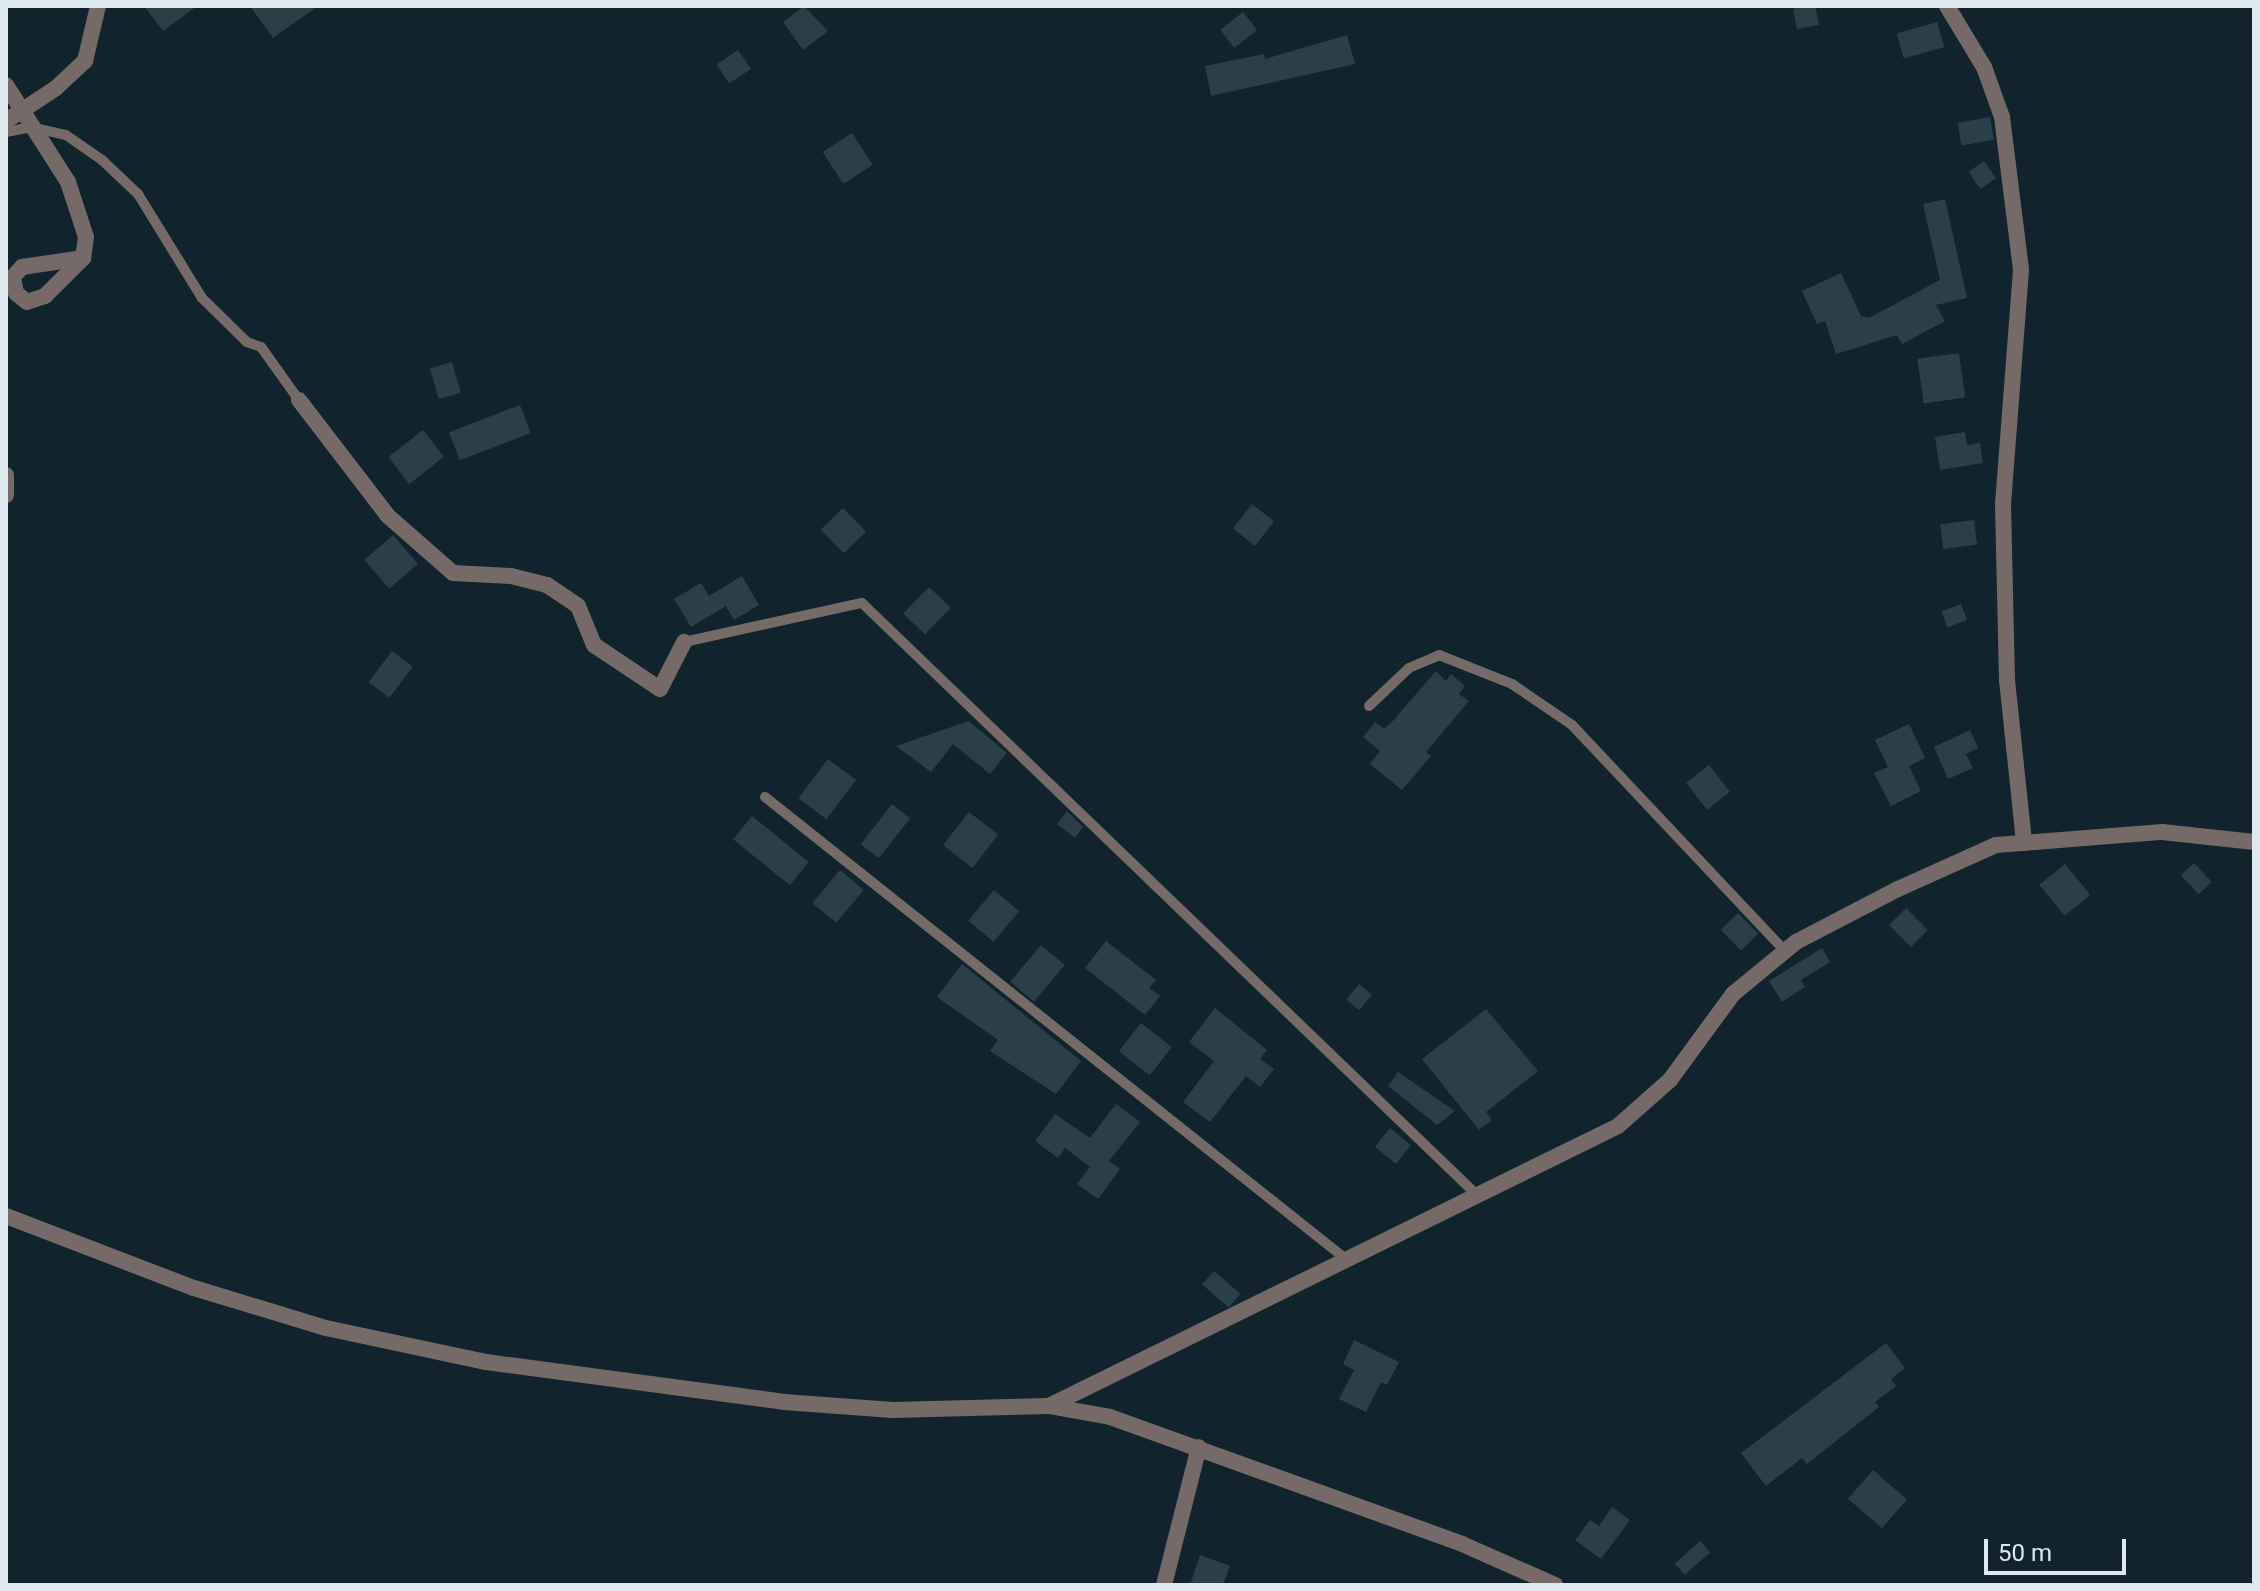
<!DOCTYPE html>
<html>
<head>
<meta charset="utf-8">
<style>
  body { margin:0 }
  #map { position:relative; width:2260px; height:1591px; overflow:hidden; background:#11242d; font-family:Roboto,sans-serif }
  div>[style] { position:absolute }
  .building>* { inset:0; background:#2b3f49; transform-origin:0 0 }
  .service>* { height:10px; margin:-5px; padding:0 5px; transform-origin:5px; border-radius:5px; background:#756a68 }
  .minor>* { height:16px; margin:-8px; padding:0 8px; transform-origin:8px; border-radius:8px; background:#756a68 }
  .tertiary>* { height:16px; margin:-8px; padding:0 8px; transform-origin:8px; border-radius:8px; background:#756a68 }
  span { translate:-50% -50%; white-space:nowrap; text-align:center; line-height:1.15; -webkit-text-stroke:6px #11242d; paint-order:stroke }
  .frame { position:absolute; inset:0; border:8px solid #dde9ef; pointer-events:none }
  .scale { position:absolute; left:1984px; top:1539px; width:142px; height:36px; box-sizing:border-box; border:4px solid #dde9ef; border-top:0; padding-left:10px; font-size:24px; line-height:28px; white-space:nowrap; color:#dde9ef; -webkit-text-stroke:6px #11242d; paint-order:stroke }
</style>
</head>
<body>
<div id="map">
  <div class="building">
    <i style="clip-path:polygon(144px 6px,197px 6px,163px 31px)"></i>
    <i style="clip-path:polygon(250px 6px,318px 6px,273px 38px)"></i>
    <i style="clip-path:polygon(804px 6px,828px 31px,803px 50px,783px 22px)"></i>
    <i style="clip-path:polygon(1806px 6px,1815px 6px,1819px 25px,1797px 29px,1793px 9px)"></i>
    <i style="left:1243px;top:12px;width:23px;height:29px;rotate:52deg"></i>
    <i style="left:1937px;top:22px;width:26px;height:42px;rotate:74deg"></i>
    <i style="clip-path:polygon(1347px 35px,1355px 64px,1211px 96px,1205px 66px,1264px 54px,1265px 59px)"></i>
    <i style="left:738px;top:50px;width:23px;height:26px;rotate:56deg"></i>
    <i style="left:1990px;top:117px;width:23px;height:33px;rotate:80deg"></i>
    <i style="left:852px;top:133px;width:38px;height:35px;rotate:57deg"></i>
    <i style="left:1984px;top:161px;width:21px;height:19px;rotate:55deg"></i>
    <i style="clip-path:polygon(1945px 199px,1967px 298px,1936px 305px,1945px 321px,1902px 344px,1897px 335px,1836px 354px,1825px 321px,1817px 324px,1802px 291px,1841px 273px,1861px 316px,1869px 318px,1940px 280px,1923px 204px)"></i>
    <i style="left:1959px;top:353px;width:45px;height:42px;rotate:82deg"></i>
    <i style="left:452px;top:362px;width:32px;height:23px;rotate:74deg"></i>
    <i style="left:520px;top:405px;width:30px;height:76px;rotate:69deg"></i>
    <i style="left:423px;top:430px;width:34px;height:44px;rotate:52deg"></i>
    <i style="clip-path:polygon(1965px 432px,1967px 445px,1980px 443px,1983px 463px,1940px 470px,1935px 437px)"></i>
    <i style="left:1252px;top:504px;width:28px;height:31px;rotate:38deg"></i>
    <i style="left:843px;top:508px;width:33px;height:31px;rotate:46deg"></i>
    <i style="left:1974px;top:520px;width:25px;height:34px;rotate:83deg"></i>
    <i style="left:393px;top:535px;width:38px;height:38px;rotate:49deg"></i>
    <i style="clip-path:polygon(742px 576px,759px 605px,734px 620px,726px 606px,691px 627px,674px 599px,701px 583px,709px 596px)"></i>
    <i style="left:929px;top:587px;width:30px;height:37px;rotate:44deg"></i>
    <i style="left:1961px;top:604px;width:17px;height:21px;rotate:69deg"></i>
    <i style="left:392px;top:651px;width:26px;height:39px;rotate:37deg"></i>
    <i style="clip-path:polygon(1436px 671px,1446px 681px,1451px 674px,1465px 686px,1459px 694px,1469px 701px,1426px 752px,1431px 756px,1402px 790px,1370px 764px,1380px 751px,1363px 737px,1375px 722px,1384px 729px,1391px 723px)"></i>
    <i style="clip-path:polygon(969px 721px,1007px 753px,990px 774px,953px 744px,931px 772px,896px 746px)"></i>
    <i style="clip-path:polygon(1909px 724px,1925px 758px,1909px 766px,1921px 791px,1891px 806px,1874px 773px,1888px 767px,1875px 740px)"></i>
    <i style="clip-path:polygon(1970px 730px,1978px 748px,1966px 754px,1973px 768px,1948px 779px,1934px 747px)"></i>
    <i style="left:828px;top:759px;width:35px;height:49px;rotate:37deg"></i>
    <i style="left:1709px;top:765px;width:34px;height:29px;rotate:52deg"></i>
    <i style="left:892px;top:804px;width:23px;height:51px;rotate:38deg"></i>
    <i style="clip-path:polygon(1067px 811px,1083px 827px,1075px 838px,1057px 824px)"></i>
    <i style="left:969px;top:812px;width:37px;height:42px;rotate:38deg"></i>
    <i style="left:752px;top:816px;width:73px;height:30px;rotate:39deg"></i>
    <i style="left:2194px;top:863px;width:26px;height:18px;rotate:47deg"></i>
    <i style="left:2065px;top:864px;width:40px;height:33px;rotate:51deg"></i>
    <i style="left:840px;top:870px;width:31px;height:43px;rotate:40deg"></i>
    <i style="left:994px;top:890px;width:33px;height:40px;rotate:40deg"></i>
    <i style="left:1906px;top:908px;width:31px;height:24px;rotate:45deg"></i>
    <i style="left:1738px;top:913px;width:29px;height:24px;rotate:46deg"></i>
    <i style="clip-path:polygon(1106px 941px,1156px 980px,1149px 988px,1160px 996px,1145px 1015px,1085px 968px)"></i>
    <i style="left:1041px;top:945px;width:31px;height:48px;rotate:40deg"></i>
    <i style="clip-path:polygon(1822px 948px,1830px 962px,1801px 980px,1805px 987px,1782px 1002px,1769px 981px)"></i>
    <i style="clip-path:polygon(962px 964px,1081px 1061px,1056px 1094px,990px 1051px,998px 1040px,937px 997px)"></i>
    <i style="left:1359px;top:984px;width:17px;height:20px;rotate:40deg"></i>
    <i style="clip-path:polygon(1215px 1008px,1267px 1050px,1260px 1059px,1274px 1069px,1260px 1087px,1246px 1076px,1210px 1122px,1183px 1102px,1214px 1061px,1189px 1042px)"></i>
    <i style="clip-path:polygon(1486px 1009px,1538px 1071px,1486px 1112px,1492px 1120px,1479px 1130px,1422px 1059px)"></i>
    <i style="left:1141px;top:1023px;width:39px;height:36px;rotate:38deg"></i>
    <i style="clip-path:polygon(1398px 1072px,1455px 1111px,1437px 1125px,1388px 1086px)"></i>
    <i style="clip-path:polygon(1116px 1104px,1140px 1122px,1109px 1161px,1120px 1169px,1098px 1199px,1077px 1184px,1090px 1167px,1065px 1148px,1058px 1158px,1035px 1141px,1055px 1114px,1090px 1138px)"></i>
    <i style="left:1390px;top:1128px;width:27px;height:24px;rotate:39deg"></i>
    <i style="left:1214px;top:1271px;width:35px;height:18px;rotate:41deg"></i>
    <i style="clip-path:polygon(1354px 1340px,1399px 1362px,1387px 1385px,1381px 1382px,1366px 1412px,1339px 1399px,1354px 1370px,1343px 1364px)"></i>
    <i style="clip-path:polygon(1886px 1343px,1905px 1368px,1891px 1379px,1896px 1386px,1875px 1402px,1879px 1407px,1807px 1464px,1802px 1458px,1766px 1486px,1741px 1453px)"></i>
    <i style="left:1873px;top:1470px;width:45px;height:38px;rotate:41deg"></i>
    <i style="clip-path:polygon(1612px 1507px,1630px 1520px,1601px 1559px,1575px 1540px,1590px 1520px,1599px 1526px)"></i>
    <i style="left:1700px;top:1541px;width:15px;height:34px;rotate:48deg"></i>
    <i style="clip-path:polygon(1200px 1555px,1230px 1566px,1223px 1585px,1190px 1585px)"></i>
  </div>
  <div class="service">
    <i style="left:6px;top:132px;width:25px;rotate:-11deg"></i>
    <i style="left:31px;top:127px;width:36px;rotate:13deg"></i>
    <i style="left:66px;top:135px;width:44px;rotate:34.8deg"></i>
    <i style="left:102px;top:160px;width:50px;rotate:43.4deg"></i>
    <i style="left:138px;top:194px;width:122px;rotate:58.4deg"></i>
    <i style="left:202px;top:298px;width:63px;rotate:44.4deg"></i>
    <i style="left:247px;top:342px;width:15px;rotate:20deg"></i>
    <i style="left:261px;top:347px;width:65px;rotate:54.4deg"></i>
    <i style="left:684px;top:642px;width:182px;rotate:-12.4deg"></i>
    <i style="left:862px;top:603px;width:852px;rotate:43.91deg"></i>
    <i style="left:1369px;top:706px;width:55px;rotate:-43.5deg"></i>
    <i style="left:1409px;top:668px;width:33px;rotate:-23deg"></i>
    <i style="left:1439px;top:655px;width:79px;rotate:21.7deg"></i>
    <i style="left:1512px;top:684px;width:73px;rotate:34.3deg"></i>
    <i style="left:1572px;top:725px;width:311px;rotate:46.7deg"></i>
    <i style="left:765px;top:797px;width:744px;rotate:38.5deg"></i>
  </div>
  <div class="minor">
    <i style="left:1947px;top:6px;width:71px;rotate:58.8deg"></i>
    <i style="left:1984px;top:67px;width:53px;rotate:70.2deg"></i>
    <i style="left:2002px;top:117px;width:154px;rotate:82.9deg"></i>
    <i style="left:2021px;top:270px;width:235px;rotate:94.4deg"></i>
    <i style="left:2003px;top:504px;width:176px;rotate:88.7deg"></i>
    <i style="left:2007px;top:680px;width:164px;rotate:84deg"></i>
    <i style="left:6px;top:85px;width:115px;rotate:57.4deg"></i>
    <i style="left:68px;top:182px;width:58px;rotate:71.9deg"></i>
    <i style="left:86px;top:237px;width:21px;rotate:98deg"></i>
    <i style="left:83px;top:258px;width:54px;rotate:135deg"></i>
    <i style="left:45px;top:296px;width:19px;rotate:162deg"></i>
    <i style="left:27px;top:302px;width:14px;rotate:-141deg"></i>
    <i style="left:16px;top:293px;width:16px;rotate:-101deg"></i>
    <i style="left:13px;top:277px;width:13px;rotate:-48deg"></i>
    <i style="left:22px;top:267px;width:62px;rotate:-8.4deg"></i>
    <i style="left:6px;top:121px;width:60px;rotate:-33.4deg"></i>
    <i style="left:56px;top:88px;width:40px;rotate:-43deg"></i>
    <i style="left:85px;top:61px;width:57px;rotate:-76.7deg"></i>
    <i style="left:299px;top:400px;width:146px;rotate:52.5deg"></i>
    <i style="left:388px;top:516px;width:86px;rotate:41.2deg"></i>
    <i style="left:453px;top:573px;width:58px;rotate:3deg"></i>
    <i style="left:511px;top:576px;width:37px;rotate:14deg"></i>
    <i style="left:547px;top:585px;width:37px;rotate:34deg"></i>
    <i style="left:578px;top:606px;width:42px;rotate:67.7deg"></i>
    <i style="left:594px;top:645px;width:79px;rotate:33.7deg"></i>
    <i style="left:660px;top:689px;width:53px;rotate:-62.9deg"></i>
    <i style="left:6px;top:475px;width:20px;rotate:90deg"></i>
    <i style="left:1049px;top:1406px;width:634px;rotate:-26.2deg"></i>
    <i style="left:1618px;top:1126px;width:69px;rotate:-41.5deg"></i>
    <i style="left:1670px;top:1080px;width:107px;rotate:-53.8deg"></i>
    <i style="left:1733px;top:994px;width:82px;rotate:-39.5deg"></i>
    <i style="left:1796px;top:942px;width:115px;rotate:-27.5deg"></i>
    <i style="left:1898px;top:889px;width:107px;rotate:-24.2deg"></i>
    <i style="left:1996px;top:845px;width:167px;rotate:-4.5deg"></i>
    <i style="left:2162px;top:832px;width:93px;rotate:6.2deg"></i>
    <i style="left:1164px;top:1585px;width:142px;rotate:-75.8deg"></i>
  </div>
  <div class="tertiary">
    <i style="left:6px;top:1216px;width:201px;rotate:21deg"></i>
    <i style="left:194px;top:1288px;width:138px;rotate:16.9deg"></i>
    <i style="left:326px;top:1328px;width:164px;rotate:12deg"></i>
    <i style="left:486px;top:1362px;width:301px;rotate:7.6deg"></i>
    <i style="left:784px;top:1402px;width:109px;rotate:4.2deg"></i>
    <i style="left:893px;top:1410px;width:156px;rotate:-1.5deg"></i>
    <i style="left:1049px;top:1406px;width:62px;rotate:10.2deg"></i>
    <i style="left:1110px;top:1417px;width:374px;rotate:19.8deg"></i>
    <i style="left:1462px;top:1544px;width:102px;rotate:23.8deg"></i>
  </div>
  <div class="frame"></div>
  <div class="scale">50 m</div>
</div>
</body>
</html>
